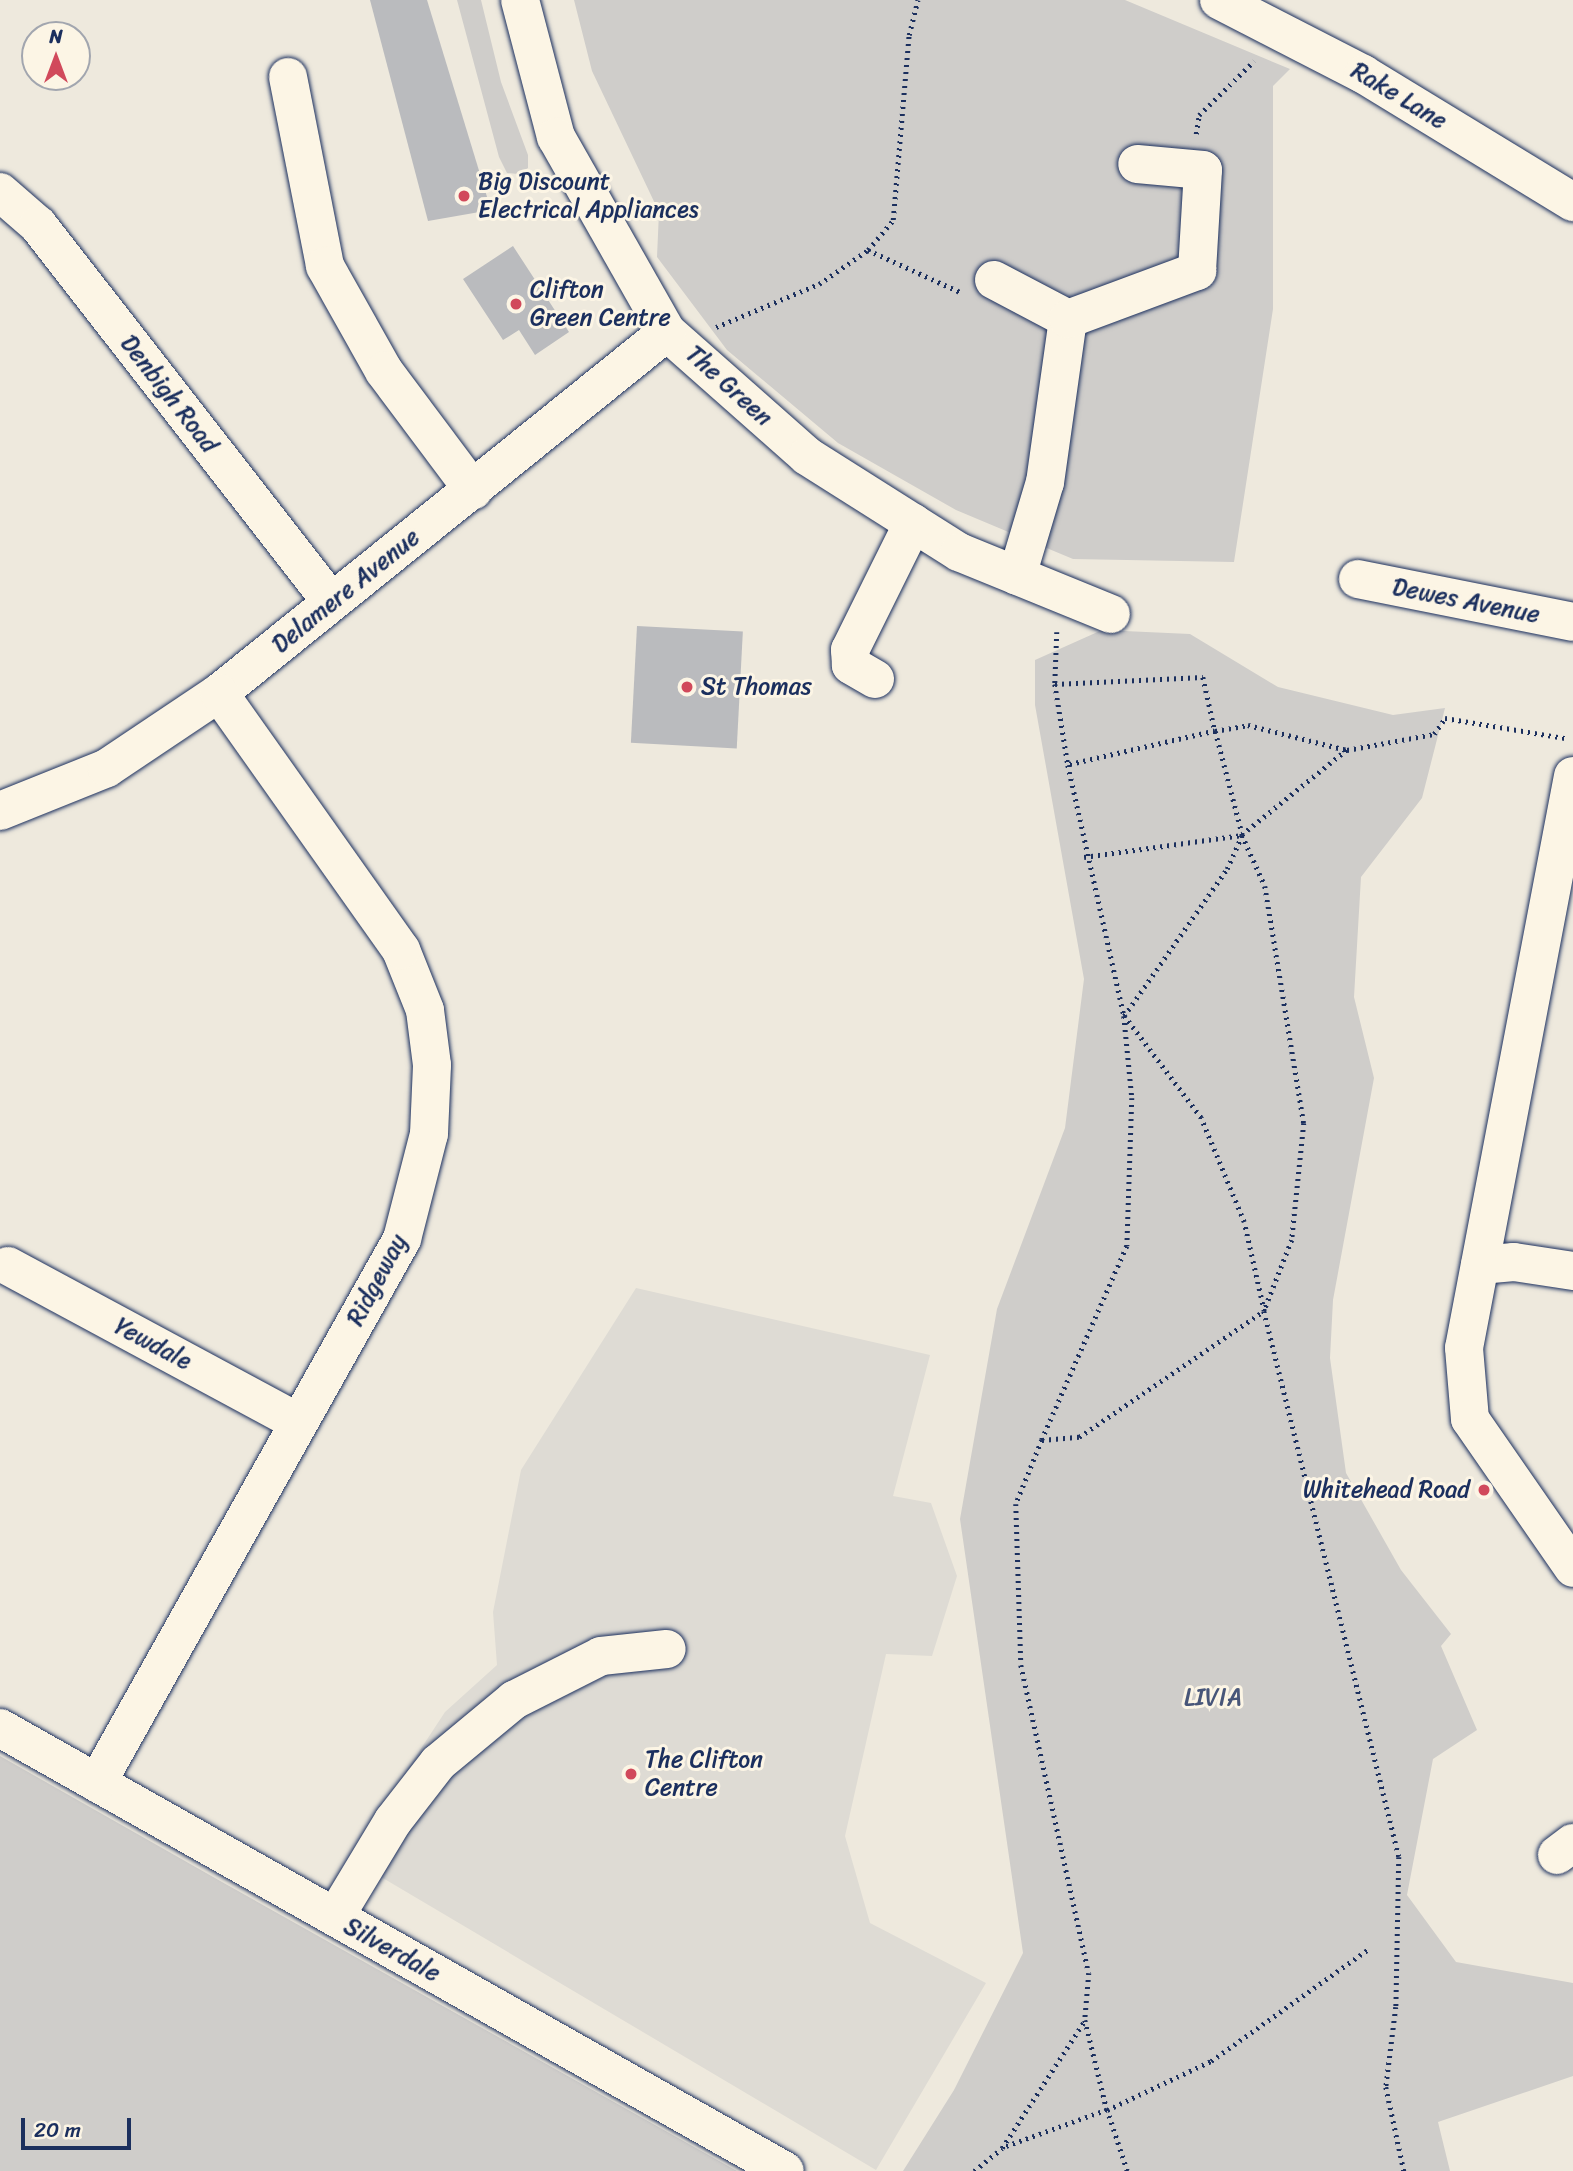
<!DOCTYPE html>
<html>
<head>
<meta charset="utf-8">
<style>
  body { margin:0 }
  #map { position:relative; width:1573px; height:2171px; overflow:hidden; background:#eee9dd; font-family:Sriracha,sans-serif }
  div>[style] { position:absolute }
  .built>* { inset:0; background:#dedbd4 }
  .green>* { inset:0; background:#cfcdca }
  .building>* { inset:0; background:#babbbe; transform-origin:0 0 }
  .path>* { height:4.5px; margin-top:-2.25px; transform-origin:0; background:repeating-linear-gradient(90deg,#1b2f5e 0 2px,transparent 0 7px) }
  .roads { filter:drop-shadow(0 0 2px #1b2f5e) drop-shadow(0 0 2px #1b2f5e) }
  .minor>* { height:38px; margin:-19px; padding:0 19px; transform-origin:19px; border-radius:19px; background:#fcf5e5 }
  .dots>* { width:19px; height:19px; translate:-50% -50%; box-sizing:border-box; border:4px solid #fcf5e5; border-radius:50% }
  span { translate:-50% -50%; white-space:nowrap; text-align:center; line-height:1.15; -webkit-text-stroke:6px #fcf5e5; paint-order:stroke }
  .street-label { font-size:24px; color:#1b2f5e }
  .poi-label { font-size:24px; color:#1b2f5e }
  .left { translate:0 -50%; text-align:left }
  .right { translate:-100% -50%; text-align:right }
  .park-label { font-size:24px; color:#485679 }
  .north { position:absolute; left:21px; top:21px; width:70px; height:70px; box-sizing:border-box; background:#fcf5e5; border:2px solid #a2a6af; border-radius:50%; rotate:0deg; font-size:19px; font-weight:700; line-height:28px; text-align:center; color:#1b2f5e }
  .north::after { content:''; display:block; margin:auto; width:24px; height:32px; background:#d1495b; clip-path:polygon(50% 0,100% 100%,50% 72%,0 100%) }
  .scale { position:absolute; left:21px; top:2118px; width:110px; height:32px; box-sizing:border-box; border:4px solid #1b2f5e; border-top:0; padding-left:9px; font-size:21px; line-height:24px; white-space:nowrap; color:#1b2f5e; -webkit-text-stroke:5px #fcf5e5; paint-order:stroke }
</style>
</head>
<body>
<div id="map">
  <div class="built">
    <i style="clip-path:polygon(636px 1288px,930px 1355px,893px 1496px,931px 1503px,957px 1576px,932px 1656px,886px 1654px,845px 1836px,870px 1923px,986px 1983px,876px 2170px,349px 1858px,445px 1712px,497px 1665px,493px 1612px,521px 1470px)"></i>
  </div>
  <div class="green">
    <i style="clip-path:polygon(457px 0,481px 0,501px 82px,528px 155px,528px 168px,518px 174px,507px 173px,499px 157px)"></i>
    <i style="clip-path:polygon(574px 0,1125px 0,1290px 69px,1273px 86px,1273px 309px,1234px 562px,1073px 559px,956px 510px,838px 443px,727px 350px,657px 257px,659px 212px,592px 71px)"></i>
    <i style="clip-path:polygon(1102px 630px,1190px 634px,1278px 687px,1393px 715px,1445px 708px,1422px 798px,1361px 877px,1354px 997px,1374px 1078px,1333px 1300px,1330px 1358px,1346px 1473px,1401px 1570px,1451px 1634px,1441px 1646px,1477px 1730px,1433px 1759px,1407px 1895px,1456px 1962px,1573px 1983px,1573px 2076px,1438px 2122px,1450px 2171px,903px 2171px,954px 2090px,1023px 1953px,960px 1519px,997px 1309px,1065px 1128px,1084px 979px,1035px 705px,1035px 660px)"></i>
    <i style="clip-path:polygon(0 1756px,222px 1882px,737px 2171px,0 2171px)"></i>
  </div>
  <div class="building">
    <i style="clip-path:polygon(370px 0,427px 0,491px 210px,428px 221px)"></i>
    <i style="clip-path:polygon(513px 246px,569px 332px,535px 355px,519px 330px,503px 340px,463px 279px)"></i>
    <i style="left:637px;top:626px;width:106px;height:117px;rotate:3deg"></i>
  </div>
  <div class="path">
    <i style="left:1196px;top:134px;width:19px;rotate:-81deg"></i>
    <i style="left:1199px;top:115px;width:77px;rotate:-44.5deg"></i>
    <i style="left:868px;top:250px;width:101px;rotate:24.5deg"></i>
    <i style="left:716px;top:327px;width:112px;rotate:-22.7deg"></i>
    <i style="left:819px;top:284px;width:60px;rotate:-34.8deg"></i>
    <i style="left:868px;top:250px;width:39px;rotate:-50deg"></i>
    <i style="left:893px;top:220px;width:186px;rotate:-85.1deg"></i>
    <i style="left:909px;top:35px;width:36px;rotate:-76deg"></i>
    <i style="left:1057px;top:632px;width:52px;rotate:92.2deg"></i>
    <i style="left:1055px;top:684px;width:82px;rotate:80.9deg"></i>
    <i style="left:1068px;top:765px;width:257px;rotate:77.4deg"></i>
    <i style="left:1124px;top:1016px;width:82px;rotate:84.4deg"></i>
    <i style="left:1132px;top:1098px;width:148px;rotate:91.9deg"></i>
    <i style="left:1127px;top:1246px;width:212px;rotate:113.7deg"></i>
    <i style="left:1042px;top:1440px;width:37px;rotate:-5deg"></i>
    <i style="left:1079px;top:1437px;width:224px;rotate:-34.3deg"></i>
    <i style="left:1264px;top:1311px;width:91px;rotate:-102.7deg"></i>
    <i style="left:1244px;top:1222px;width:113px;rotate:-112.5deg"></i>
    <i style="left:1201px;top:1118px;width:128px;rotate:-127deg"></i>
    <i style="left:1124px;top:1016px;width:179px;rotate:-55deg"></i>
    <i style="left:1227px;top:869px;width:37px;rotate:-66deg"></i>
    <i style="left:1242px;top:835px;width:107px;rotate:-104.6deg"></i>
    <i style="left:1215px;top:731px;width:151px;rotate:167deg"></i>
    <i style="left:1055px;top:684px;width:148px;rotate:-2.7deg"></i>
    <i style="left:1203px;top:677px;width:55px;rotate:77.5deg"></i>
    <i style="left:1215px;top:731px;width:34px;rotate:-10deg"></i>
    <i style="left:1248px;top:725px;width:102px;rotate:14.2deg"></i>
    <i style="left:1347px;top:750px;width:135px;rotate:141deg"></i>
    <i style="left:1242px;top:835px;width:56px;rotate:65.7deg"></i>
    <i style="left:1265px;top:886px;width:240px;rotate:80.7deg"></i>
    <i style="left:1304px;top:1123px;width:118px;rotate:95.9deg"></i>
    <i style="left:1292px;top:1240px;width:76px;rotate:111.5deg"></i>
    <i style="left:1264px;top:1311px;width:562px;rotate:76.11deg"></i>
    <i style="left:1399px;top:1857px;width:150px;rotate:91.1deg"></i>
    <i style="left:1396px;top:2007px;width:81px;rotate:97.1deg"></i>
    <i style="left:1386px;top:2087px;width:86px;rotate:77.9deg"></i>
    <i style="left:1347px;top:750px;width:88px;rotate:-10.4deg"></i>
    <i style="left:1434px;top:734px;width:19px;rotate:-55deg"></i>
    <i style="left:1445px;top:718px;width:122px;rotate:9.5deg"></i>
    <i style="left:1084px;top:857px;width:160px;rotate:-7.9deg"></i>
    <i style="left:1042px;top:1440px;width:69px;rotate:112.1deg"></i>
    <i style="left:1016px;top:1504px;width:161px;rotate:88.2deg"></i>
    <i style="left:1021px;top:1665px;width:315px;rotate:77.6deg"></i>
    <i style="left:1089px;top:1973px;width:47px;rotate:94.9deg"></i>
    <i style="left:1085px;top:2020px;width:93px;rotate:76.3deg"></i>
    <i style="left:1107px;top:2110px;width:112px;rotate:160.1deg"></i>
    <i style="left:1002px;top:2148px;width:153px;rotate:-57deg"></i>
    <i style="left:974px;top:2171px;width:36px;rotate:-39deg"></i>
    <i style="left:1127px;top:2171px;width:64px;rotate:-108.2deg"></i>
    <i style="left:1107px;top:2110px;width:115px;rotate:-25.2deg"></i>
    <i style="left:1211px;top:2061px;width:195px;rotate:-35.4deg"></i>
  </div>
  <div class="roads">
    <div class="minor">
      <i style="left:520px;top:0;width:142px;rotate:75.3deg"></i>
      <i style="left:556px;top:137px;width:224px;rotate:60.4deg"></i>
      <i style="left:667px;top:332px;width:187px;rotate:41.5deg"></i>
      <i style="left:807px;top:456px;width:180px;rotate:32.3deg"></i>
      <i style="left:959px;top:552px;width:164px;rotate:22.2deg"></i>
      <i style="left:1219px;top:0;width:162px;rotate:27.2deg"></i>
      <i style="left:1363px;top:74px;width:246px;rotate:31.4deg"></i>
      <i style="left:288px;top:77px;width:193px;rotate:78.9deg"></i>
      <i style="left:325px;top:266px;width:120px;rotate:60.7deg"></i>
      <i style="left:384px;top:371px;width:149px;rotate:53.2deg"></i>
      <i style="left:0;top:192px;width:50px;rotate:41deg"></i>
      <i style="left:38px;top:225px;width:477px;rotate:52.1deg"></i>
      <i style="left:994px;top:280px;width:84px;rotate:27.8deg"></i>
      <i style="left:1068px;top:319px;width:165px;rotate:98deg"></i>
      <i style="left:1045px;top:482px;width:98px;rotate:106.6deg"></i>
      <i style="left:1068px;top:319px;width:138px;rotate:-20.4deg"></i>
      <i style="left:1197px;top:271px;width:101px;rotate:-86.6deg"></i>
      <i style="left:1203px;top:170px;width:66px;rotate:-174.8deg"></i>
      <i style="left:1358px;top:579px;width:219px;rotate:11.3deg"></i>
      <i style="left:875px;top:679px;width:28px;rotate:-150deg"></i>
      <i style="left:851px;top:665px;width:15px;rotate:-94deg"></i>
      <i style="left:850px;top:650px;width:142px;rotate:-63.6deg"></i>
      <i style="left:1573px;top:776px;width:582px;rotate:100.79deg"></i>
      <i style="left:1464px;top:1348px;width:71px;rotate:85.2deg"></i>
      <i style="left:1470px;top:1419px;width:181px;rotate:55.3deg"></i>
      <i style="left:0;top:811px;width:115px;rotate:-21.9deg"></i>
      <i style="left:107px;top:768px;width:135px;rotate:-33.8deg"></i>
      <i style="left:219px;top:693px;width:575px;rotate:-38.86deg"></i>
      <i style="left:1480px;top:1265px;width:34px;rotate:-5deg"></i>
      <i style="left:1514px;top:1262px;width:60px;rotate:8.7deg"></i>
      <i style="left:8px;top:1266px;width:329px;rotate:28.3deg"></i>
      <i style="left:0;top:1728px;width:901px;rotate:29.44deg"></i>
      <i style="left:97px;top:1783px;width:624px;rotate:-60.72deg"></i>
      <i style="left:402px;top:1239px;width:108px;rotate:-75.6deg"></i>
      <i style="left:429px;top:1134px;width:69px;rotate:-87.5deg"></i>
      <i style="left:432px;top:1065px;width:55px;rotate:-97.3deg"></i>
      <i style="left:425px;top:1010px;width:65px;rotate:-111.8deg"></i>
      <i style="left:401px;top:950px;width:315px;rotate:-125.3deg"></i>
      <i style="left:1557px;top:1855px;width:20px;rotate:-37deg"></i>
      <i style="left:335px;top:1917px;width:112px;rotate:-58.9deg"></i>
      <i style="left:393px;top:1821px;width:73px;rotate:-52.2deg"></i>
      <i style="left:438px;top:1763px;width:99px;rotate:-39.7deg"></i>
      <i style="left:514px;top:1700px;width:97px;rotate:-26.8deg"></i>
      <i style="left:601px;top:1656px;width:66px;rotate:-6.1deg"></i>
    </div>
  </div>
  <div class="dots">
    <i style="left:464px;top:196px;background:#d1495b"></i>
    <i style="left:516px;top:304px;background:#d1495b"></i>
    <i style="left:687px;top:687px;background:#d1495b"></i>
    <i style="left:1484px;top:1490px;background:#d1495b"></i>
    <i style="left:631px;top:1774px;background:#d1495b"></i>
  </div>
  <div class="street-label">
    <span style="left:1399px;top:96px;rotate:31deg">Rake Lane</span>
    <span style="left:729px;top:386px;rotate:42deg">The Green</span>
    <span style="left:169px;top:394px;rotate:52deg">Denbigh Road</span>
    <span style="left:346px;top:591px;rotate:-39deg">Delamere Avenue</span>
    <span style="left:1466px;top:601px;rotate:11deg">Dewes Avenue</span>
    <span style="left:377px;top:1280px;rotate:-62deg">Ridgeway</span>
    <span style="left:153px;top:1344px;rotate:28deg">Yewdale</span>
    <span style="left:392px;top:1950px;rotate:29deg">Silverdale</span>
  </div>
  <div class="poi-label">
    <span class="left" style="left:478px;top:196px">Big Discount<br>Electrical Appliances</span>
    <span class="left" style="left:530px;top:304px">Clifton<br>Green Centre</span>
    <span class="left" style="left:701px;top:687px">St Thomas</span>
    <span class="right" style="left:1470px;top:1490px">Whitehead Road</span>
    <span class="left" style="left:645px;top:1774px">The Clifton<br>Centre</span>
  </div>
  <div class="park-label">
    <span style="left:1213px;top:1698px">LIVIA</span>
  </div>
  <div class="north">N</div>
  <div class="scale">20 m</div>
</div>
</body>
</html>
